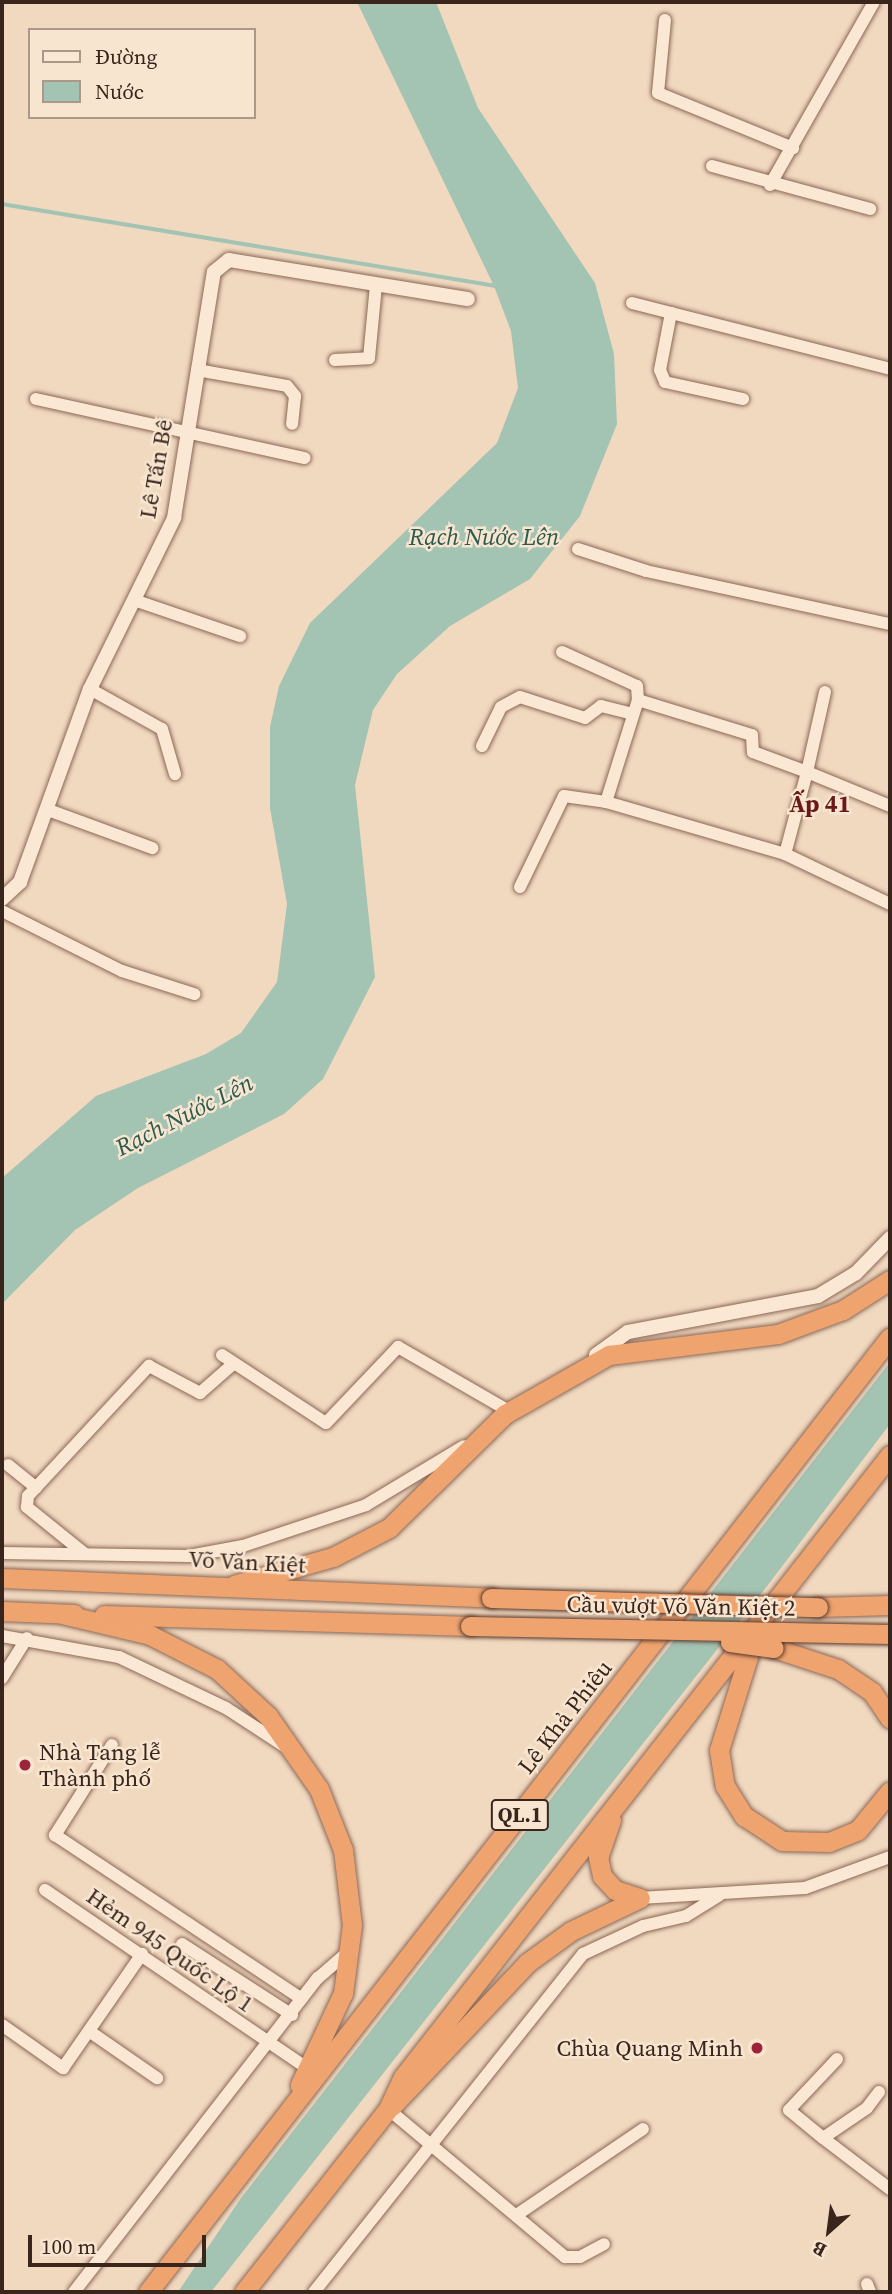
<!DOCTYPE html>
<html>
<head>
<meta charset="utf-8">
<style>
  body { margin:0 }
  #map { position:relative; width:892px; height:2294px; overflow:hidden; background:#f1d9c0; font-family:"Source Serif 4",serif }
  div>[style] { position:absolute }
  .water>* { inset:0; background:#a3c3b3 }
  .stream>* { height:3.5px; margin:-1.75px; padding:0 1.75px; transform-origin:1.75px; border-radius:1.75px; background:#a3c3b3 }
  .roads { filter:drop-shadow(0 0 2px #8b6856) drop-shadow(0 0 2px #8b6856) }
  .minor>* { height:12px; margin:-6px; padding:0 6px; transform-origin:6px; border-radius:6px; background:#fbe8d4 }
  .tertiary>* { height:14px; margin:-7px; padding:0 7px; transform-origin:7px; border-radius:7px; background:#fbe8d4 }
  .trunk>* { height:19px; margin:-9.5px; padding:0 9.5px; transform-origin:9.5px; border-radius:9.5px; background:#efa470 }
  .bridges { filter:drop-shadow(0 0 2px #59382b) drop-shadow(0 0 2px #59382b) }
  .trunk-bridge>* { height:19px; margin:-9.5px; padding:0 9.5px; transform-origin:9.5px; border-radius:9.5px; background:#efa470 }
  .dots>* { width:19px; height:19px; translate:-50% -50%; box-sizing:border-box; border:4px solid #f8e5d0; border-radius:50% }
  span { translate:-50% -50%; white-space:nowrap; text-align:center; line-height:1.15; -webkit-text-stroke:5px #f8e5d0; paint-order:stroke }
  .shield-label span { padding:2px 5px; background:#f8e5d0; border:2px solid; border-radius:5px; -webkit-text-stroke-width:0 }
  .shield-label { font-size:21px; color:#3a251c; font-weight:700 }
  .street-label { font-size:23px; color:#3a251c }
  .poi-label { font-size:23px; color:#3a251c }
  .left { translate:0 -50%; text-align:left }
  .right { translate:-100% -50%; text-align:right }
  .water-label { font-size:24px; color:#2a5b4e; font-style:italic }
  .neighbourhood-label { font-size:24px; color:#6a1918; font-weight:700 }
  .frame { position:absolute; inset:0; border:4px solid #3a251c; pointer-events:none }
  .legend { position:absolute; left:28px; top:28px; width:228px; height:91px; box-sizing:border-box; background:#f8e5d0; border:2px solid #ac9888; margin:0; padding:9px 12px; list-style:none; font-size:21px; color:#3a251c }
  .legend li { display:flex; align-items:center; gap:14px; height:35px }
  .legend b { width:35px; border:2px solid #ac9888 }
  .north { position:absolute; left:794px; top:2196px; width:70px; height:70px; -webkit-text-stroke:5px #f8e5d0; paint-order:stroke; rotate:208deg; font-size:19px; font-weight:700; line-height:28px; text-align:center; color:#3a251c }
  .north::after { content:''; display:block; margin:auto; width:24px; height:32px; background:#3a251c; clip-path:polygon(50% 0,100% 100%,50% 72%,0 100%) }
  .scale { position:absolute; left:28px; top:2235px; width:178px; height:32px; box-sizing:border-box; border:4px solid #3a251c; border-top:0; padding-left:9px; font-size:21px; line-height:24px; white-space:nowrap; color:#3a251c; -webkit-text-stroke:5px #f8e5d0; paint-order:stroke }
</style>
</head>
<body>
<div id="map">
  <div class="water">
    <i style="clip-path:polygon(357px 2px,436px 2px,478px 108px,595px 283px,614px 354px,617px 424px,580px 516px,530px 579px,450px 626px,397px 674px,373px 710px,355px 785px,375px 977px,323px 1079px,284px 1114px,138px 1188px,75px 1230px,2px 1304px,2px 1178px,96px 1096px,206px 1054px,241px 1033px,277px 982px,287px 904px,270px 808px,270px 727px,279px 686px,310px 623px,497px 443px,518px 388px,511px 331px,494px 286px)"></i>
    <i style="clip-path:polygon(890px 1362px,890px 1424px,771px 1581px,211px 2292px,178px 2292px,241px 2198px)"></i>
  </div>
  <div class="stream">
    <i style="left:2px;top:204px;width:502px;rotate:9.41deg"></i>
  </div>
  <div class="roads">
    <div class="minor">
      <i style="left:665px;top:20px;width:73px;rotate:95.5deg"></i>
      <i style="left:658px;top:93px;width:146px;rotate:22.2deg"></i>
      <i style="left:712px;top:166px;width:164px;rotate:15.2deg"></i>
      <i style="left:770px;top:185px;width:210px;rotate:-60.4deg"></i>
      <i style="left:632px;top:303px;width:266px;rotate:14.3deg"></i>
      <i style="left:671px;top:313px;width:58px;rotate:100.9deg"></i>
      <i style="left:660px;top:370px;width:13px;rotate:67deg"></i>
      <i style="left:665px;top:382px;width:80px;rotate:12.3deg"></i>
      <i style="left:335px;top:360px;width:34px;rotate:-3deg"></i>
      <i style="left:369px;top:358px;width:73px;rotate:-84.5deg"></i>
      <i style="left:197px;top:370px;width:91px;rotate:10.1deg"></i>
      <i style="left:287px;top:386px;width:13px;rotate:51deg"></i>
      <i style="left:295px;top:396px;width:28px;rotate:96deg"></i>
      <i style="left:36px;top:399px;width:275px;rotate:12.4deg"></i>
      <i style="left:578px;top:549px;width:71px;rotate:17.9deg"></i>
      <i style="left:646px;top:571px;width:250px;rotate:12.3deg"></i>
      <i style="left:137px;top:601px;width:109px;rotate:18.8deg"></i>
      <i style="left:562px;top:652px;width:82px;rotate:24.4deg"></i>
      <i style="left:637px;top:686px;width:14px;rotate:86deg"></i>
      <i style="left:638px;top:700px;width:119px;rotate:17.1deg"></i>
      <i style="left:752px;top:735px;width:17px;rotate:87deg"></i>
      <i style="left:753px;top:752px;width:58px;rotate:20.3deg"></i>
      <i style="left:807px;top:772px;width:82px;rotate:-77.3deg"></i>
      <i style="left:90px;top:689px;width:82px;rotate:29.1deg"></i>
      <i style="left:162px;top:729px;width:47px;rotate:73.9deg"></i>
      <i style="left:482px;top:746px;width:43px;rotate:-64deg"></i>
      <i style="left:501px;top:707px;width:21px;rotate:-28deg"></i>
      <i style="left:520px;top:697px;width:68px;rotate:17.9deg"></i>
      <i style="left:585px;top:718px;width:20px;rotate:-37deg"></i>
      <i style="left:601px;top:706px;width:33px;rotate:14deg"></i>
      <i style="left:606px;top:802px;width:186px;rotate:16.2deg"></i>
      <i style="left:890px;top:806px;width:90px;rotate:-157.7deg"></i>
      <i style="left:807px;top:772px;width:85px;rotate:105deg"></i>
      <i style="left:785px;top:854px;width:116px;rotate:25.5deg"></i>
      <i style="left:51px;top:811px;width:108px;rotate:20.1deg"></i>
      <i style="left:520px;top:887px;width:101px;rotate:-64.2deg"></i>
      <i style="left:564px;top:796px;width:42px;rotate:8.1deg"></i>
      <i style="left:606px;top:802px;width:107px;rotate:-72.6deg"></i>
      <i style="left:2px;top:911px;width:134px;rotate:26.6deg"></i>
      <i style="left:122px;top:971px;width:76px;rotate:17.7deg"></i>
      <i style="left:222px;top:1355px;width:124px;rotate:33.2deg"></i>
      <i style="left:326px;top:1423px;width:105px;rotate:-46.5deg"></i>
      <i style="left:398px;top:1347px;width:128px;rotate:30deg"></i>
      <i style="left:8px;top:1465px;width:36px;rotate:39deg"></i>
      <i style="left:2px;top:1553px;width:187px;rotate:0.9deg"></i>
      <i style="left:189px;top:1556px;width:55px;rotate:-10.5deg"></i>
      <i style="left:243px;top:1546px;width:130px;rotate:-18.4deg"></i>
      <i style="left:366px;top:1505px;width:114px;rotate:-31deg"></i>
      <i style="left:85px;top:1554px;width:75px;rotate:-141deg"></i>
      <i style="left:27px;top:1507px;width:11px;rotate:-85deg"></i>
      <i style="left:28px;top:1496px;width:178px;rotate:-47.1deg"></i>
      <i style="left:149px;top:1366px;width:58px;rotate:27.9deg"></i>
      <i style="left:200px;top:1393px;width:44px;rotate:-41.3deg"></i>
      <i style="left:2px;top:1636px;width:119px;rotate:10.2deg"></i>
      <i style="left:119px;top:1657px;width:119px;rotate:25.5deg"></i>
      <i style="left:226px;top:1708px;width:69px;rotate:33.2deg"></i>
      <i style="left:2px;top:1678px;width:47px;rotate:-58deg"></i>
      <i style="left:112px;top:1745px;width:107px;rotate:122.3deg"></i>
      <i style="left:55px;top:1835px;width:296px;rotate:33.6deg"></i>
      <i style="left:45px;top:1890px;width:318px;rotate:34.2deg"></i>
      <i style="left:640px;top:1898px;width:165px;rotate:-3.5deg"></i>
      <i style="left:805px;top:1888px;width:90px;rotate:-20deg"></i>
      <i style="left:182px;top:1944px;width:131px;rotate:32.8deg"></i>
      <i style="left:2px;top:2025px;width:75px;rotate:35.2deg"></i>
      <i style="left:63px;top:2068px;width:139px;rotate:-55.3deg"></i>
      <i style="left:89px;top:2031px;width:83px;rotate:34.7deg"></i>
      <i style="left:879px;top:2092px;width:20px;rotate:127deg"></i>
      <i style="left:867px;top:2108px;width:53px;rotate:145.7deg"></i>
      <i style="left:823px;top:2138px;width:84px;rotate:37.3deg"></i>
      <i style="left:388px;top:2109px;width:231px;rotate:39.9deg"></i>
      <i style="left:565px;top:2257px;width:15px"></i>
      <i style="left:580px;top:2257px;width:27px;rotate:-28deg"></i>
      <i style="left:823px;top:2138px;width:44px;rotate:-140.5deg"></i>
      <i style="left:789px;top:2110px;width:70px;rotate:-46.7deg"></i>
      <i style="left:518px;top:2214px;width:151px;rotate:-34.2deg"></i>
      <i style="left:867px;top:2284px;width:9px;rotate:69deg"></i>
      <i style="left:74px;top:2292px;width:398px;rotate:-52.2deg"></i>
      <i style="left:318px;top:1978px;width:40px;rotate:-41deg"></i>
      <i style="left:314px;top:2292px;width:432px;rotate:-51.5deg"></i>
      <i style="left:583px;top:1954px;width:66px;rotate:-25deg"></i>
      <i style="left:643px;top:1926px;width:44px;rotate:-13.1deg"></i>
      <i style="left:686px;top:1916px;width:39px;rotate:-32deg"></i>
    </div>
    <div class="tertiary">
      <i style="left:2px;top:899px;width:25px;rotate:-43deg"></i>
      <i style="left:20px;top:882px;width:205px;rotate:-70.1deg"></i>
      <i style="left:90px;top:689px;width:191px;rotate:-63.8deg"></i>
      <i style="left:174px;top:518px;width:249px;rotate:-80.8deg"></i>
      <i style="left:214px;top:272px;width:19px;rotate:-39deg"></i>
      <i style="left:229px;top:260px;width:242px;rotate:9.3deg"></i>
      <i style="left:596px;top:1355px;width:39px;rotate:-36deg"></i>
      <i style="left:628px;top:1332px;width:193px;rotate:-10.7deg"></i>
      <i style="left:818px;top:1296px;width:44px;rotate:-31.2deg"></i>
      <i style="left:856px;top:1273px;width:49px;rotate:-45.8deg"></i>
    </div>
    <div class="trunk">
      <i style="left:2px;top:1578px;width:489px;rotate:2.3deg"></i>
      <i style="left:234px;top:1585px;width:103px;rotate:-15.8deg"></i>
      <i style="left:333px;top:1557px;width:63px;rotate:-27.4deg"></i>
      <i style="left:389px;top:1528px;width:163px;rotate:-44.5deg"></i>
      <i style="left:505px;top:1414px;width:120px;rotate:-29.6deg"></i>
      <i style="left:609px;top:1355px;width:170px;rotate:-7.1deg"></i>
      <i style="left:778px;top:1334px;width:69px;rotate:-20.3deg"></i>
      <i style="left:843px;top:1310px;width:56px;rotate:-32.6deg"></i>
      <i style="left:818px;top:1607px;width:72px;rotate:-1.6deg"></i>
      <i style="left:2px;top:1611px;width:72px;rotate:2.4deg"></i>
      <i style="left:62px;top:1614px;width:90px;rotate:13.4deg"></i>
      <i style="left:150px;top:1635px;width:75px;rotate:26.9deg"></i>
      <i style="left:217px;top:1669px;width:69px;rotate:42.7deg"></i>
      <i style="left:268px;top:1716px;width:89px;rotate:55.1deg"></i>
      <i style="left:319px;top:1789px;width:66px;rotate:68.5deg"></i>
      <i style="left:343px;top:1850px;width:76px;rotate:83.2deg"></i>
      <i style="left:352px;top:1925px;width:69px;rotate:97.5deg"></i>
      <i style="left:343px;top:1993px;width:102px;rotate:115.1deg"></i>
      <i style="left:104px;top:1615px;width:366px;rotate:1.7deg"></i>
      <i style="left:753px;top:1641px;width:114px;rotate:107.3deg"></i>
      <i style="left:719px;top:1750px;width:36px;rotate:81deg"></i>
      <i style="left:725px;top:1786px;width:36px;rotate:58deg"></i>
      <i style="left:744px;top:1816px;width:45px;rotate:33.3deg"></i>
      <i style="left:782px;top:1841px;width:47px;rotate:1.2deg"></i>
      <i style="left:829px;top:1842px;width:31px;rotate:-22deg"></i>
      <i style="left:858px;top:1830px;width:50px;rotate:-50.6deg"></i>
      <i style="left:774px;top:1648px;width:67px;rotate:18.2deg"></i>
      <i style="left:838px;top:1669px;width:41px;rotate:34.1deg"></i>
      <i style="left:872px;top:1692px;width:32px;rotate:56deg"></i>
      <i style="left:611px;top:1820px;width:39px;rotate:109deg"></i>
      <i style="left:598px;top:1857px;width:19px;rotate:78deg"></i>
      <i style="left:602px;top:1876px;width:19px;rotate:47deg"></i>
      <i style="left:615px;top:1890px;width:26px;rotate:18deg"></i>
      <i style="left:392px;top:2106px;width:197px;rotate:-46.6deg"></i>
      <i style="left:527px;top:1963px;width:54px;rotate:-36deg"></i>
      <i style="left:571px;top:1931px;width:76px;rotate:-25.6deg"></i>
      <i style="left:148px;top:2292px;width:1209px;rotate:-52.15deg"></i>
      <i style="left:244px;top:2292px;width:233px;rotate:-51.8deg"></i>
      <i style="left:388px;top:2109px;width:35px;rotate:-65deg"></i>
      <i style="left:403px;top:2077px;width:790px;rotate:-51.94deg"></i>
    </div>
  </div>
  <div class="bridges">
    <div class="trunk-bridge">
      <i style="left:491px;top:1598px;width:327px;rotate:1.6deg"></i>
      <i style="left:470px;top:1626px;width:420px;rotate:1.1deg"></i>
      <i style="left:730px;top:1642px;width:44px;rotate:7.8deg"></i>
    </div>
  </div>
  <div class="dots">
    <i style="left:25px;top:1765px;background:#9f223b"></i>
    <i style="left:757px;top:2048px;background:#9f223b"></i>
  </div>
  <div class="shield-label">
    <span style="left:520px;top:1815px">QL.1</span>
  </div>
  <div class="street-label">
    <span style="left:156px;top:469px;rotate:-80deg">Lê Tấn Bê</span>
    <span style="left:247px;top:1562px;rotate:3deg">Võ Văn Kiệt</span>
    <span style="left:681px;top:1606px;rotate:1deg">Cầu vượt Võ Văn Kiệt 2</span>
    <span style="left:565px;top:1717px;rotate:-52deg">Lê Khả Phiêu</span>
    <span style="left:170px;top:1950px;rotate:35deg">Hẻm 945 Quốc Lộ 1</span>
  </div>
  <div class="poi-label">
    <span class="left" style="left:39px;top:1765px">Nhà Tang lễ<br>Thành phố</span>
    <span class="right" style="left:743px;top:2048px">Chùa Quang Minh</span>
  </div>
  <div class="water-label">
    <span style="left:484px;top:537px">Rạch Nước Lên</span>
    <span style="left:184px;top:1115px;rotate:-27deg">Rạch Nước Lên</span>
  </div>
  <div class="neighbourhood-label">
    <span style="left:820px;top:804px">Ấp 41</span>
  </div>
  <div class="frame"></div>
  <ul class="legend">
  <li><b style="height:9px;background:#fbe8d4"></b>Đường</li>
  <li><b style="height:19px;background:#a3c3b3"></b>Nước</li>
  </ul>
  <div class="north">B</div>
  <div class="scale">100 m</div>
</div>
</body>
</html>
